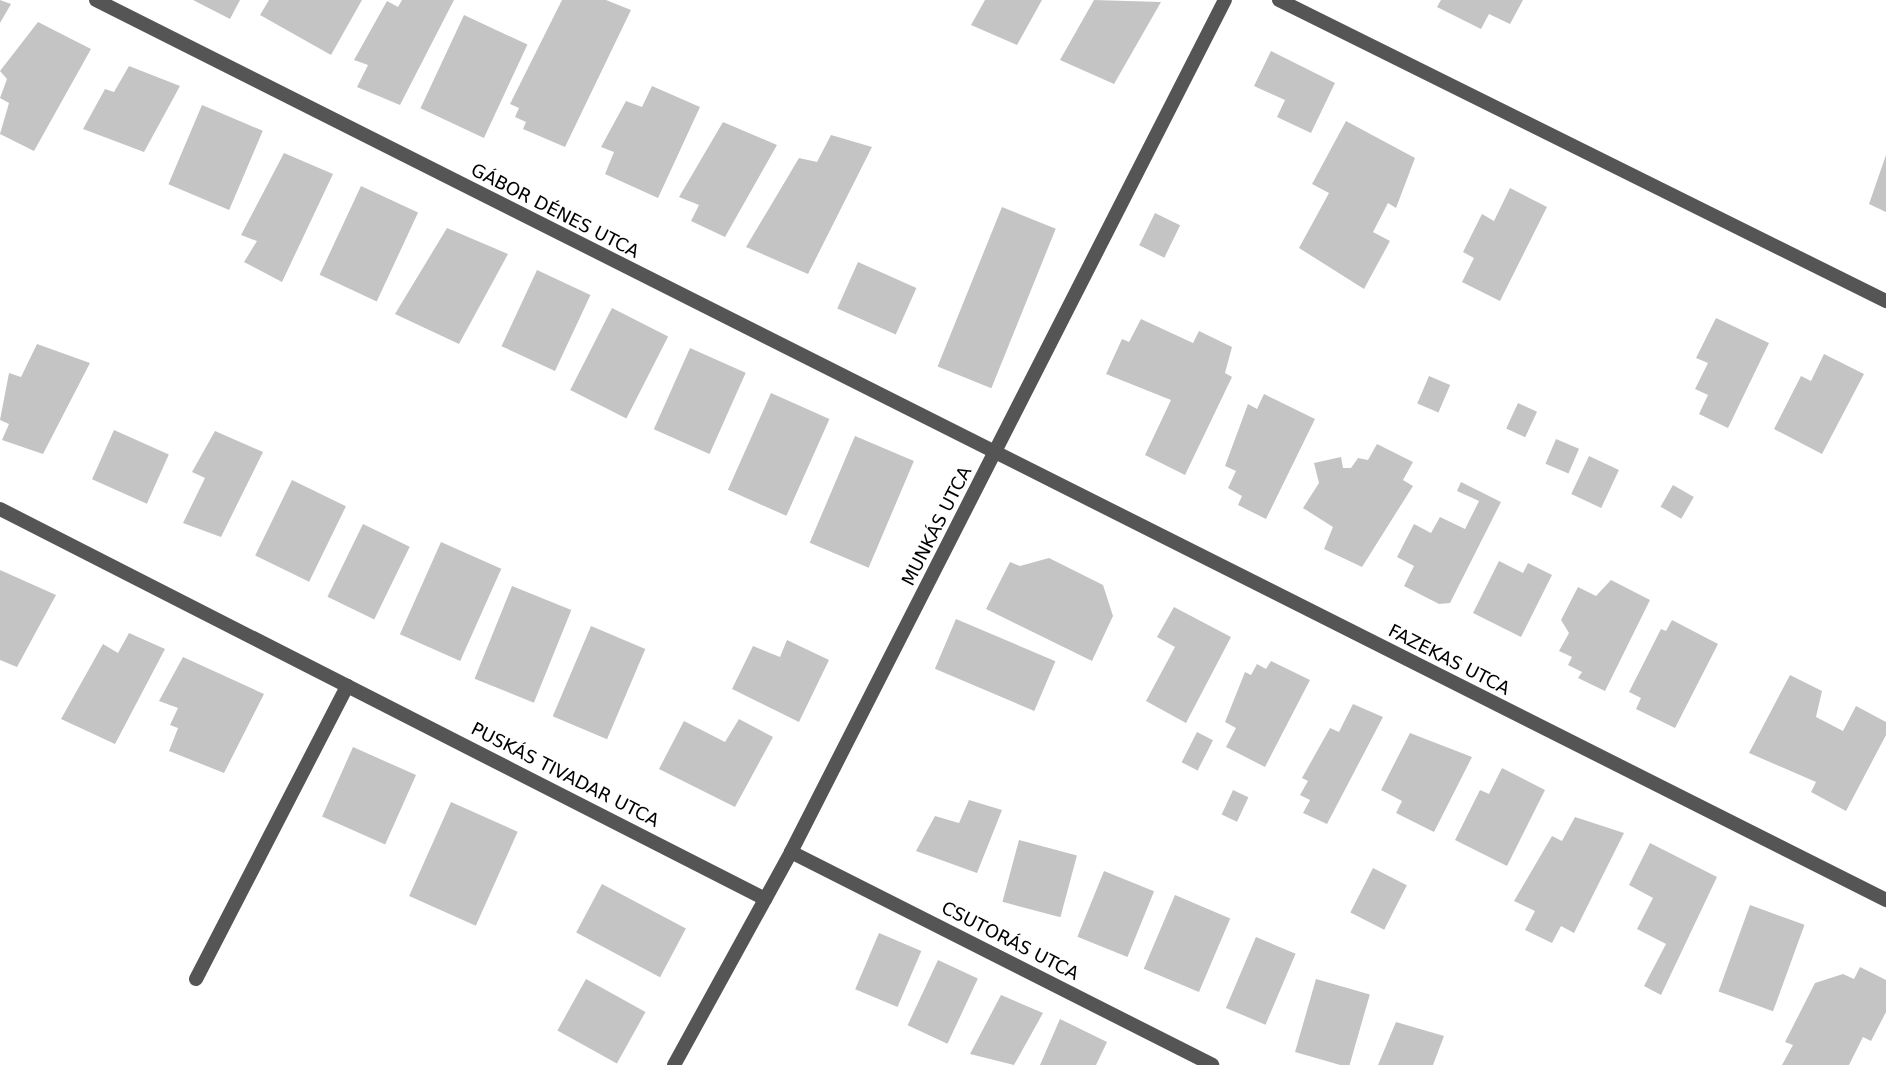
<!DOCTYPE html>
<html>
<head>
<meta charset="utf-8">
<style>
  body { margin:0 }
  #map { position:relative; width:1886px; height:1065px; overflow:hidden; background:#fff; font-family:"DejaVu Sans",sans-serif }
  div>[style] { position:absolute }
  .building>* { inset:0; background:#c4c4c4; transform-origin:0 0 }
  .minor>* { height:14px; margin:-7px; padding:0 7px; transform-origin:7px; border-radius:7px; background:#555 }
  span { translate:-50% -50%; white-space:nowrap; text-align:center; line-height:1.15; -webkit-text-stroke:5px #fff; paint-order:stroke }
  .street-label { font-size:18px; color:#000 }
</style>
</head>
<body>
<div id="map">
  <div class="building">
    <i style="clip-path:polygon(0 0,11px 4px,0 23px)"></i>
    <i style="clip-path:polygon(193px 0,240px 0,230px 19px)"></i>
    <i style="clip-path:polygon(269px 0,362px 0,331px 55px,260px 15px)"></i>
    <i style="clip-path:polygon(402px 0,454px 0,400px 105px,357px 87px,368px 65px,354px 60px,387px 1px,398px 7px)"></i>
    <i style="clip-path:polygon(562px 0,606px 0,631px 10px,565px 147px,523px 129px,526px 122px,515px 117px,519px 108px,510px 104px)"></i>
    <i style="clip-path:polygon(985px 0,1042px 0,1017px 45px,971px 25px)"></i>
    <i style="clip-path:polygon(1094px 0,1161px 2px,1114px 84px,1060px 60px)"></i>
    <i style="clip-path:polygon(1441px 0,1523px 0,1510px 24px,1489px 14px,1481px 29px,1437px 7px)"></i>
    <i style="left:464px;top:15px;width:70px;height:103px;rotate:25deg"></i>
    <i style="clip-path:polygon(38px 22px,91px 49px,34px 151px,0 134px,9px 103px,0 98px,7px 79px,0 71px)"></i>
    <i style="clip-path:polygon(1271px 51px,1335px 83px,1311px 133px,1277px 117px,1285px 100px,1254px 86px)"></i>
    <i style="clip-path:polygon(129px 66px,180px 86px,144px 152px,83px 129px,105px 89px,114px 92px)"></i>
    <i style="clip-path:polygon(652px 86px,700px 107px,658px 198px,605px 174px,614px 152px,601px 147px,626px 101px,642px 107px)"></i>
    <i style="left:202px;top:105px;width:66px;height:86px;rotate:23deg"></i>
    <i style="clip-path:polygon(1346px 121px,1415px 158px,1396px 208px,1388px 203px,1373px 232px,1390px 241px,1364px 289px,1299px 248px,1329px 193px,1312px 184px)"></i>
    <i style="clip-path:polygon(723px 122px,777px 145px,725px 237px,691px 221px,699px 205px,679px 197px)"></i>
    <i style="clip-path:polygon(831px 135px,872px 147px,808px 274px,746px 247px,799px 158px,817px 162px)"></i>
    <i style="clip-path:polygon(284px 153px,333px 174px,282px 282px,244px 262px,257px 241px,241px 235px)"></i>
    <i style="clip-path:polygon(1886px 155px,1886px 212px,1869px 204px)"></i>
    <i style="left:361px;top:186px;width:63px;height:98px;rotate:25deg"></i>
    <i style="clip-path:polygon(1510px 188px,1547px 207px,1500px 301px,1462px 282px,1474px 258px,1463px 252px,1482px 214px,1494px 221px)"></i>
    <i style="left:1002px;top:207px;width:58px;height:172px;rotate:22deg"></i>
    <i style="left:1155px;top:213px;width:28px;height:36px;rotate:26deg"></i>
    <i style="clip-path:polygon(447px 228px,508px 254px,459px 344px,395px 314px)"></i>
    <i style="left:858px;top:262px;width:64px;height:51px;rotate:24deg"></i>
    <i style="left:537px;top:270px;width:59px;height:84px;rotate:25deg"></i>
    <i style="left:612px;top:308px;width:63px;height:92px;rotate:27deg"></i>
    <i style="clip-path:polygon(1716px 318px,1769px 343px,1728px 428px,1699px 414px,1708px 395px,1695px 389px,1708px 363px,1696px 358px)"></i>
    <i style="clip-path:polygon(1141px 319px,1193px 343px,1199px 331px,1232px 347px,1225px 373px,1232px 377px,1185px 475px,1145px 455px,1171px 400px,1106px 374px,1122px 339px,1129px 342px)"></i>
    <i style="clip-path:polygon(37px 344px,90px 363px,43px 454px,2px 440px,9px 424px,0 420px,9px 373px,21px 377px)"></i>
    <i style="left:690px;top:348px;width:61px;height:89px;rotate:24deg"></i>
    <i style="clip-path:polygon(1824px 354px,1864px 374px,1822px 454px,1774px 429px,1801px 376px,1811px 381px)"></i>
    <i style="left:1429px;top:376px;width:23px;height:30px;rotate:23deg"></i>
    <i style="left:771px;top:393px;width:64px;height:106px;rotate:24deg"></i>
    <i style="clip-path:polygon(1264px 394px,1315px 419px,1266px 519px,1238px 505px,1242px 496px,1228px 488px,1236px 471px,1225px 466px,1248px 404px,1257px 409px)"></i>
    <i style="left:1518px;top:403px;width:21px;height:28px;rotate:25deg"></i>
    <i style="left:114px;top:430px;width:60px;height:54px;rotate:24deg"></i>
    <i style="clip-path:polygon(215px 431px,263px 452px,221px 537px,183px 523px,205px 478px,192px 472px)"></i>
    <i style="left:855px;top:436px;width:64px;height:116px;rotate:23deg"></i>
    <i style="left:1556px;top:439px;width:25px;height:27px;rotate:23deg"></i>
    <i style="clip-path:polygon(1377px 444px,1413px 462px,1403px 480px,1413px 486px,1362px 567px,1324px 549px,1333px 527px,1303px 508px,1319px 483px,1314px 463px,1341px 457px,1343px 468px,1351px 468px,1358px 458px,1368px 460px)"></i>
    <i style="left:1589px;top:456px;width:33px;height:42px;rotate:25deg"></i>
    <i style="left:292px;top:480px;width:60px;height:84px;rotate:26deg"></i>
    <i style="clip-path:polygon(1461px 482px,1501px 502px,1450px 603px,1439px 604px,1404px 586px,1414px 566px,1397px 557px,1414px 524px,1431px 533px,1440px 517px,1465px 529px,1479px 501px,1457px 491px)"></i>
    <i style="left:1673px;top:485px;width:24px;height:25px;rotate:30deg"></i>
    <i style="left:363px;top:524px;width:52px;height:81px;rotate:26deg"></i>
    <i style="left:441px;top:542px;width:66px;height:101px;rotate:24deg"></i>
    <i style="clip-path:polygon(1049px 558px,1103px 585px,1113px 616px,1092px 661px,986px 609px,1010px 562px,1020px 566px)"></i>
    <i style="clip-path:polygon(1499px 561px,1523px 573px,1528px 563px,1552px 575px,1521px 637px,1473px 613px)"></i>
    <i style="clip-path:polygon(0 570px,56px 595px,17px 667px,0 660px)"></i>
    <i style="clip-path:polygon(1611px 580px,1650px 600px,1605px 691px,1578px 678px,1582px 672px,1568px 665px,1572px 657px,1559px 651px,1569px 633px,1561px 620px,1578px 587px,1596px 596px)"></i>
    <i style="left:512px;top:586px;width:64px;height:100px;rotate:22deg"></i>
    <i style="clip-path:polygon(1174px 607px,1231px 637px,1186px 723px,1146px 701px,1175px 647px,1157px 637px)"></i>
    <i style="left:956px;top:619px;width:108px;height:54px;rotate:23deg"></i>
    <i style="clip-path:polygon(1672px 620px,1718px 644px,1675px 728px,1636px 709px,1641px 698px,1629px 692px,1661px 629px,1666px 631px)"></i>
    <i style="left:591px;top:626px;width:59px;height:98px;rotate:23deg"></i>
    <i style="clip-path:polygon(129px 633px,165px 649px,115px 744px,61px 719px,103px 644px,118px 653px)"></i>
    <i style="clip-path:polygon(787px 640px,829px 660px,799px 722px,732px 689px,753px 646px,780px 657px)"></i>
    <i style="clip-path:polygon(183px 657px,264px 694px,224px 773px,169px 751px,178px 728px,170px 725px,178px 708px,159px 701px)"></i>
    <i style="clip-path:polygon(1271px 661px,1310px 680px,1265px 767px,1226px 747px,1236px 728px,1225px 722px,1245px 672px,1251px 675px,1257px 664px,1266px 669px)"></i>
    <i style="clip-path:polygon(1790px 675px,1822px 691px,1816px 717px,1843px 731px,1856px 706px,1886px 722px,1886px 735px,1846px 811px,1811px 792px,1816px 782px,1749px 753px)"></i>
    <i style="clip-path:polygon(1353px 704px,1383px 717px,1327px 824px,1303px 813px,1310px 800px,1300px 795px,1308px 781px,1302px 778px,1330px 728px,1339px 732px)"></i>
    <i style="clip-path:polygon(739px 719px,773px 737px,735px 807px,659px 769px,684px 721px,725px 742px)"></i>
    <i style="left:1197px;top:732px;width:18px;height:34px;rotate:27deg"></i>
    <i style="clip-path:polygon(1410px 733px,1472px 757px,1434px 832px,1396px 813px,1402px 801px,1381px 790px)"></i>
    <i style="left:353px;top:747px;width:69px;height:76px;rotate:24deg"></i>
    <i style="clip-path:polygon(1502px 768px,1545px 790px,1507px 866px,1455px 840px,1480px 790px,1489px 794px)"></i>
    <i style="left:1233px;top:790px;width:17px;height:27px;rotate:25deg"></i>
    <i style="clip-path:polygon(969px 800px,1002px 810px,977px 873px,916px 851px,935px 816px,959px 823px)"></i>
    <i style="left:451px;top:802px;width:73px;height:103px;rotate:24deg"></i>
    <i style="clip-path:polygon(1575px 817px,1624px 833px,1574px 933px,1561px 926px,1552px 943px,1525px 930px,1535px 911px,1514px 901px,1552px 836px,1562px 841px)"></i>
    <i style="left:1019px;top:840px;width:60px;height:64px;rotate:15deg"></i>
    <i style="clip-path:polygon(1650px 843px,1717px 877px,1661px 995px,1644px 986px,1666px 944px,1637px 929px,1653px 898px,1629px 885px)"></i>
    <i style="left:1373px;top:868px;width:38px;height:50px;rotate:27deg"></i>
    <i style="left:1104px;top:871px;width:54px;height:71px;rotate:22deg"></i>
    <i style="left:602px;top:884px;width:95px;height:55px;rotate:28deg"></i>
    <i style="left:1175px;top:895px;width:60px;height:80px;rotate:23deg"></i>
    <i style="left:1750px;top:905px;width:58px;height:92px;rotate:20deg"></i>
    <i style="left:879px;top:933px;width:46px;height:61px;rotate:23deg"></i>
    <i style="left:1256px;top:937px;width:43px;height:77px;rotate:23deg"></i>
    <i style="left:938px;top:960px;width:44px;height:72px;rotate:25deg"></i>
    <i style="clip-path:polygon(1860px 967px,1886px 980px,1886px 1012px,1871px 1041px,1863px 1037px,1849px 1065px,1782px 1065px,1793px 1045px,1785px 1042px,1815px 983px,1843px 974px,1854px 979px)"></i>
    <i style="left:586px;top:979px;width:68px;height:59px;rotate:29deg"></i>
    <i style="left:1316px;top:979px;width:56px;height:76px;rotate:16deg"></i>
    <i style="clip-path:polygon(1001px 995px,1043px 1013px,1014px 1065px,970px 1054px)"></i>
    <i style="clip-path:polygon(1060px 1019px,1107px 1042px,1096px 1065px,1040px 1065px)"></i>
    <i style="clip-path:polygon(1396px 1022px,1444px 1036px,1433px 1065px,1378px 1065px)"></i>
  </div>
  <div class="minor">
    <i style="left:96px;top:0;width:2004px;rotate:26.69deg"></i>
    <i style="left:1279px;top:0;width:678px;rotate:26.38deg"></i>
    <i style="left:0;top:509px;width:859px;rotate:27.01deg"></i>
    <i style="left:791px;top:852px;width:472px;rotate:26.8deg"></i>
    <i style="left:196px;top:979px;width:330px;rotate:-62.7deg"></i>
    <i style="left:674px;top:1065px;width:243px;rotate:-61.2deg"></i>
    <i style="left:791px;top:852px;width:956px;rotate:-63.01deg"></i>
  </div>
  <div class="street-label">
    <span style="left:555px;top:211px;rotate:27deg">GÁBOR DÉNES UTCA</span>
    <span style="left:937px;top:526px;rotate:-63deg">MUNKÁS UTCA</span>
    <span style="left:1449px;top:660px;rotate:27deg">FAZEKAS UTCA</span>
    <span style="left:565px;top:775px;rotate:27deg">PUSKÁS TIVADAR UTCA</span>
    <span style="left:1010px;top:941px;rotate:27deg">CSUTORÁS UTCA</span>
  </div>
</div>
</body>
</html>
